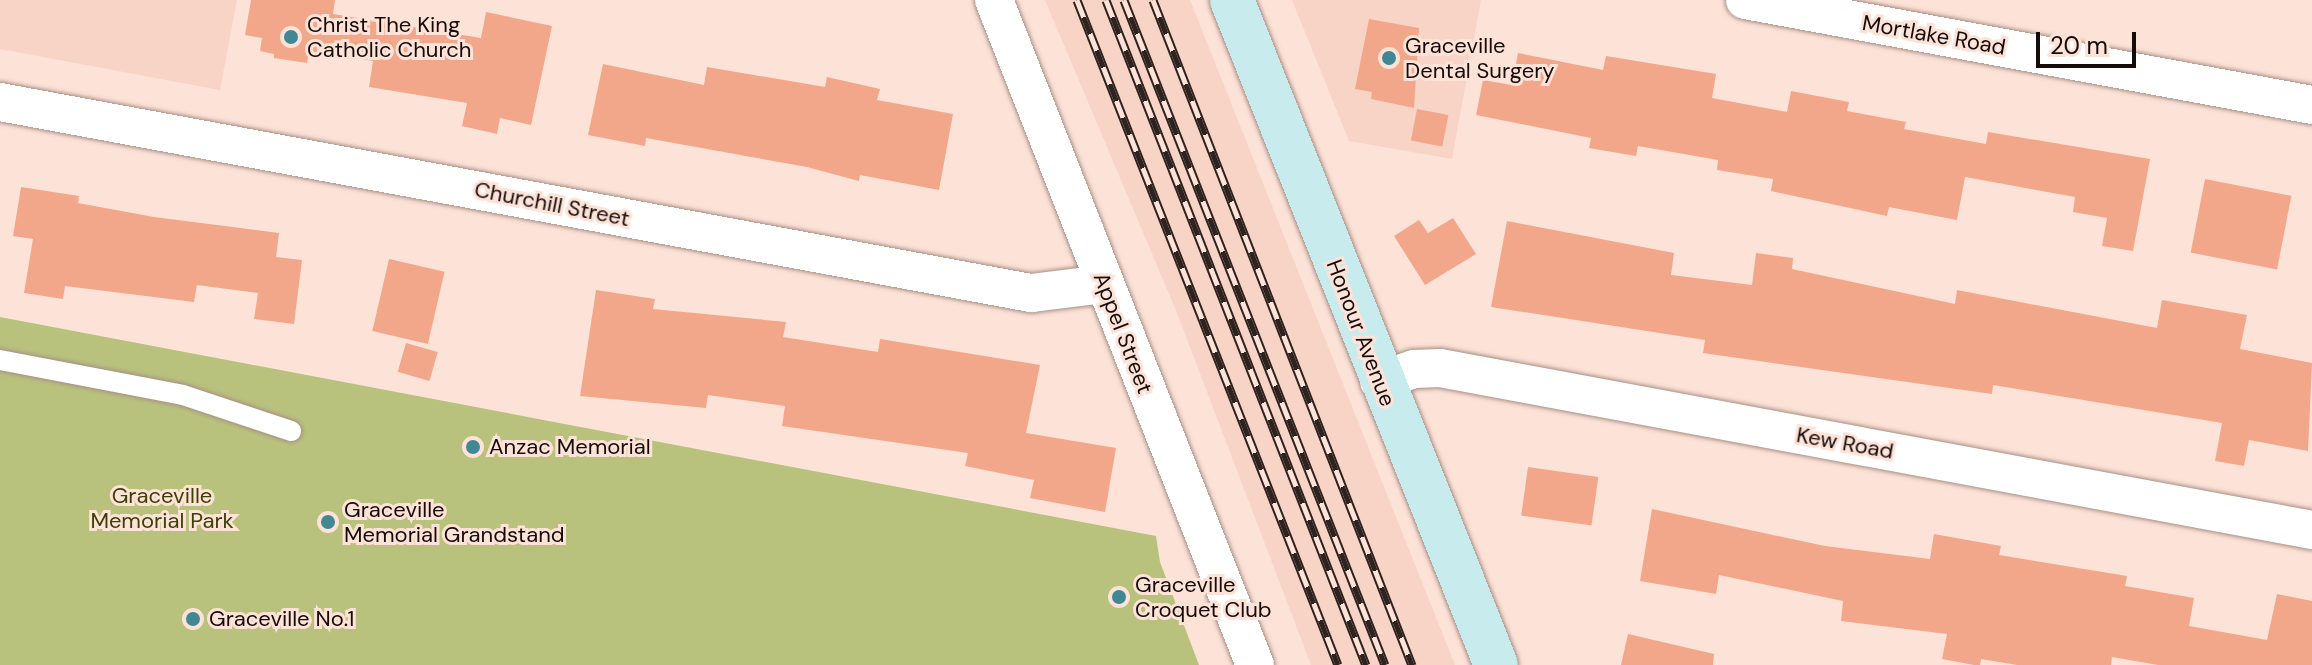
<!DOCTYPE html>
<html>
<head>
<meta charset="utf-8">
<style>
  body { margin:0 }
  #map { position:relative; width:2312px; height:665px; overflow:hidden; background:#fde2d8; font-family:"DM Sans",sans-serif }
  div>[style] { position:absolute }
  .built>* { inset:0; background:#f8d4c7 }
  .green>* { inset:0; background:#b9c27d }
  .building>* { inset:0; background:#f2a78b; transform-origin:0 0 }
  .roads { filter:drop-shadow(0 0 2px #a88f85) drop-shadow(0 0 2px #a88f85) }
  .service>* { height:20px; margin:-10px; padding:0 10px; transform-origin:10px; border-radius:10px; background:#fff }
  .minor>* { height:38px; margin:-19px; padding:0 19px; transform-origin:19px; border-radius:19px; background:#fff }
  .secondary>* { height:44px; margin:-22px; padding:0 22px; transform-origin:22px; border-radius:22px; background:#c8ebed }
  .rail>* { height:9px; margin-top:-4.5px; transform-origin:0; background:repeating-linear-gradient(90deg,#fde2d8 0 18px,#2e231f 0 36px); box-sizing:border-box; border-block:2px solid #2e231f }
  .dots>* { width:22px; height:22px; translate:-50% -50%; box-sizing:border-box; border:4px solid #fde2d8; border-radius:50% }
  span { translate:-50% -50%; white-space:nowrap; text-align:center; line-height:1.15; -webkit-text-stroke:6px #fde2d8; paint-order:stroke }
  .poi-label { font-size:22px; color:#150c09 }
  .left { translate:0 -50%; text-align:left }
  .street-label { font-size:22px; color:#150c09 }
  .park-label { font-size:22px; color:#3c4006 }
  .scale { position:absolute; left:2036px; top:32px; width:100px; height:36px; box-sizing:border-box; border:4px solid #150c09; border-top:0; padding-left:10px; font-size:24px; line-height:28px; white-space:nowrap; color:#150c09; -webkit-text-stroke:6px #fde2d8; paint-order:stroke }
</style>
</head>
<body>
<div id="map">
  <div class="built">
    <i style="clip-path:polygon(0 0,237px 0,220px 90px,0 49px)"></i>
    <i style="clip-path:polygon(1045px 0,1190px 0,1455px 665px,1311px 665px,1177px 313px)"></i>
    <i style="clip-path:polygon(1292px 0,1481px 0,1452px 159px,1349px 141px)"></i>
  </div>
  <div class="green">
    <i style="clip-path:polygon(0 317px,1156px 536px,1160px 562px,1199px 665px,0 665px)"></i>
  </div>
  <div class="building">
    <i style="clip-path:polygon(251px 0,335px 0,333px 14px,481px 38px,486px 12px,552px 26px,531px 125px,500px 118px,497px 134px,462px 126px,467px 103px,369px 87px,373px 61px,309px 51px,307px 63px,274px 58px,274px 54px,260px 51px,262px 38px,245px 35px)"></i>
    <i style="clip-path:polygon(1369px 19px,1419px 28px,1414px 108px,1371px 99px,1372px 92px,1355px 89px)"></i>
    <i style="clip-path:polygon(1518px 53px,1603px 70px,1606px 56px,1716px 74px,1712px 98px,1787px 112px,1791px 91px,1849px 102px,1847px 111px,1906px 122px,1904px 129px,1986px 144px,1988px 132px,2150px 159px,2133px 251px,2102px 246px,2107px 218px,2073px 212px,2075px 197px,1965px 177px,1957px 220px,1889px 207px,1887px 216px,1771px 191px,1773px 179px,1717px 170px,1718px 160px,1638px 146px,1636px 156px,1589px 148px,1591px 138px,1476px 115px,1483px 80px,1512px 85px)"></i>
    <i style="clip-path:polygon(603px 64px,704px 85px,707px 67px,825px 87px,827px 77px,880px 89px,877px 100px,953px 114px,939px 190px,860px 175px,859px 181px,807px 167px,646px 138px,645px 146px,588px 135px)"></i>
    <i style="left:1417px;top:109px;width:32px;height:32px;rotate:11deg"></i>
    <i style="left:2205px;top:179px;width:88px;height:75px;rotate:11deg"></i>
    <i style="clip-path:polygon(21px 187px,79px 196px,78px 203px,154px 217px,279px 233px,276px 257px,302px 260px,294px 324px,254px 319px,258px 293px,197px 285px,194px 302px,65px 286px,63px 299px,24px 293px,33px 239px,13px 236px)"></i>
    <i style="clip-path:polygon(1453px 218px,1476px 254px,1425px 285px,1394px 236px,1419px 220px,1428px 233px)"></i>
    <i style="clip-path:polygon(1507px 221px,1674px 253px,1671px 275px,1752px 285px,1756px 253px,1793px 258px,1792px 269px,1955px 304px,1957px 290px,2157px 328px,2162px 300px,2247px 315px,2240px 349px,2312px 363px,2308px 451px,2249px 440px,2244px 466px,2215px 461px,2222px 423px,1993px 385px,1992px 394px,1703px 353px,1705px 340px,1491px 307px)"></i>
    <i style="left:389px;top:259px;width:57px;height:74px;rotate:13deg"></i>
    <i style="clip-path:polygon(596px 290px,655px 299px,653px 309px,786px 322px,783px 337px,878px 352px,880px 339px,1040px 365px,1026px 433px,1116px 448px,1105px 512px,1030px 498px,1034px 480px,965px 466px,968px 453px,782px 426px,785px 406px,708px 395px,706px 408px,580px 396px)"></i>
    <i style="left:406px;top:343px;width:33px;height:30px;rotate:16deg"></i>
    <i style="left:1528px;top:467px;width:71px;height:49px;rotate:8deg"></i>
    <i style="clip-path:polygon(1652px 509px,1825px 546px,1930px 559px,1934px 534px,2001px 546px,1999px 555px,2127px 576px,2125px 586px,2194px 598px,2189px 626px,2267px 640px,2277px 594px,2312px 601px,2312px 665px,2158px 665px,2112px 657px,2111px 665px,2017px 665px,1981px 659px,1980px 665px,1974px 665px,1942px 659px,1947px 634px,1841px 621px,1843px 601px,1719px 575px,1716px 594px,1640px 581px)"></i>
    <i style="clip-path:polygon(1628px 634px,1714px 654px,1713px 665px,1621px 665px)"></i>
  </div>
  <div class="roads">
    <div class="service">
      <i style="left:0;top:360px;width:186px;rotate:10.8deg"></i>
      <i style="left:183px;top:395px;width:114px;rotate:18.4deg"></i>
    </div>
    <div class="minor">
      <i style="left:994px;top:0;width:714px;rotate:68.57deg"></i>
      <i style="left:1745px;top:0;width:577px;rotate:10.49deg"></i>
      <i style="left:0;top:102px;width:1049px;rotate:10.5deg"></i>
      <i style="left:1031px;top:293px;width:74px;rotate:-7deg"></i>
      <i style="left:1379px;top:381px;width:37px;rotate:-19deg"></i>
      <i style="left:1414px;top:369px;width:26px;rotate:-2deg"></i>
      <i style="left:1440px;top:368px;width:887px;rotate:10.52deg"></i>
    </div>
    <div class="secondary">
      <i style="left:1232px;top:0;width:715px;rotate:68.35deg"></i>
    </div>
  </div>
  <div class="rail">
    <i style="left:1077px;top:0;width:714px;rotate:68.57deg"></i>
    <i style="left:1106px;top:0;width:714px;rotate:68.65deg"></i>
    <i style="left:1124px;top:0;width:714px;rotate:68.57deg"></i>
    <i style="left:1153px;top:0;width:714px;rotate:68.72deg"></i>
  </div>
  <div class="dots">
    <i style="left:291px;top:37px;background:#428794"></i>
    <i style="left:1389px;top:58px;background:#428794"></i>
    <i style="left:473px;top:447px;background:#428794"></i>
    <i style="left:328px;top:522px;background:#428794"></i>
    <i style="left:1119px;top:597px;background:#428794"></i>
    <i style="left:193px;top:619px;background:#428794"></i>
  </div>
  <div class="poi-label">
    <span class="left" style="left:307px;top:37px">Christ The King<br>Catholic Church</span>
    <span class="left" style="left:1405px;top:58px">Graceville<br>Dental Surgery</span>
    <span class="left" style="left:489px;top:447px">Anzac Memorial</span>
    <span class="left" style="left:344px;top:522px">Graceville<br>Memorial Grandstand</span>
    <span class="left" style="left:1135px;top:597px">Graceville<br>Croquet Club</span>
    <span class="left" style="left:209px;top:619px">Graceville No.1</span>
  </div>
  <div class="street-label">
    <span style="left:1934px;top:35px;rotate:10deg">Mortlake Road</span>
    <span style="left:552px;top:204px;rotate:11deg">Churchill Street</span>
    <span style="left:1123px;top:333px;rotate:69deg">Appel Street</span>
    <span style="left:1361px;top:333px;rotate:69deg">Honour Avenue</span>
    <span style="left:1845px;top:443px;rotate:10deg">Kew Road</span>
  </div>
  <div class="park-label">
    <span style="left:162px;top:508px">Graceville<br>Memorial Park</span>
  </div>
  <div class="scale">20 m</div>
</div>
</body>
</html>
